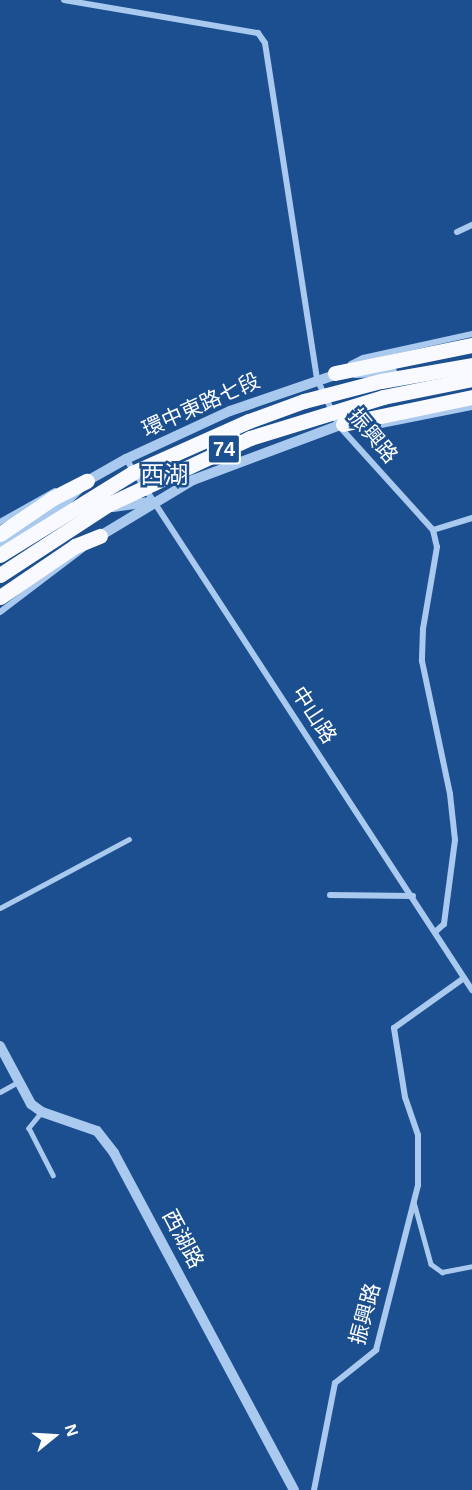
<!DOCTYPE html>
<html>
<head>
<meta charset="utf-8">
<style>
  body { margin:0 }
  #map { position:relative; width:472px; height:1490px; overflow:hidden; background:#1b4f8f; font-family:Helvetica,"Noto Sans TC",sans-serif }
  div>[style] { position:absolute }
  .service>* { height:4.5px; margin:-2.25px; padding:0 2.25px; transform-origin:2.25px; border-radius:2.25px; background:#a9c9ee }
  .minor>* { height:6px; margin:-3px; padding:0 3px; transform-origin:3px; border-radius:3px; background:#a9c9ee }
  .tertiary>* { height:10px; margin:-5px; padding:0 5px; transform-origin:5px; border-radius:5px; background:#a9c9ee }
  .trunk>* { height:15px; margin:-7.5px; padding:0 7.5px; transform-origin:7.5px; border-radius:7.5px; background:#f8faff }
  span { translate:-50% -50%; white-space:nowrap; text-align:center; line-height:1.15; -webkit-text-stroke:5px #1b4f8f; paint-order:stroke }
  .shield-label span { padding:2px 4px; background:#1b4f8f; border:2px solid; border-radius:4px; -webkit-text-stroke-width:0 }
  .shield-label { font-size:20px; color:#fff; font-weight:700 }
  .street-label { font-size:21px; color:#fff }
  .quarter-label { font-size:24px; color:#fff }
  .north { position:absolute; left:24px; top:1406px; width:60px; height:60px; -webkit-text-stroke:4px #1b4f8f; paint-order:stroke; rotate:72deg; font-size:16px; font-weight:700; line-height:24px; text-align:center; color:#fff }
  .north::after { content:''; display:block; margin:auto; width:21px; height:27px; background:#fff; clip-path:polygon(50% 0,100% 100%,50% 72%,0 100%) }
</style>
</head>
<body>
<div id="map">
  <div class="service">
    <i style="left:0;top:908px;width:146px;rotate:-28.1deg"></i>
    <i style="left:0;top:1092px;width:18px;rotate:-29deg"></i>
    <i style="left:42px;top:1112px;width:21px;rotate:129deg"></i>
    <i style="left:29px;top:1128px;width:53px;rotate:62.9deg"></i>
    <i style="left:414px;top:1202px;width:64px;rotate:74.7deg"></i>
    <i style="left:431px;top:1264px;width:14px;rotate:36deg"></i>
    <i style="left:442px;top:1272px;width:31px;rotate:-11deg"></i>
  </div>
  <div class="minor">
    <i style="left:64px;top:0;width:197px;rotate:9.7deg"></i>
    <i style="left:258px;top:33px;width:12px;rotate:55deg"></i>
    <i style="left:265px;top:43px;width:340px;rotate:81.2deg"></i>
    <i style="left:317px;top:379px;width:52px;rotate:64.9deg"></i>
    <i style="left:339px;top:426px;width:140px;rotate:47.9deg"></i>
    <i style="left:433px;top:530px;width:17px;rotate:77deg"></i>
    <i style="left:437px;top:547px;width:83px;rotate:99.7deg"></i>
    <i style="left:423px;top:629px;width:32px;rotate:92deg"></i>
    <i style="left:422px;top:661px;width:136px;rotate:78.1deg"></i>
    <i style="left:450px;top:794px;width:46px;rotate:83.8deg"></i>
    <i style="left:455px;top:840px;width:85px;rotate:97.5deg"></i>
    <i style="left:444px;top:924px;width:12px;rotate:138deg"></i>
    <i style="left:457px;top:232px;width:17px;rotate:-25deg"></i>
    <i style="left:351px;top:364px;width:13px;rotate:-27deg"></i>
    <i style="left:363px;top:358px;width:112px;rotate:-12.4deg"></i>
    <i style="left:358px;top:426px;width:13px;rotate:4deg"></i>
    <i style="left:371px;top:427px;width:103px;rotate:-11.2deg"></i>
    <i style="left:126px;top:459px;width:634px;rotate:56.91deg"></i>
    <i style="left:0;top:522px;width:63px;rotate:-29.4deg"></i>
    <i style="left:433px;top:530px;width:41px;rotate:-17.1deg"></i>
    <i style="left:0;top:612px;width:104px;rotate:-37.2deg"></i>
    <i style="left:330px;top:895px;width:83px;rotate:0.7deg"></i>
    <i style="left:314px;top:1490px;width:109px;rotate:-78.9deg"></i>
    <i style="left:335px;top:1383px;width:53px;rotate:-38.8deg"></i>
    <i style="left:376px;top:1350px;width:170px;rotate:-75.7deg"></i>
    <i style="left:418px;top:1185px;width:50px;rotate:-90deg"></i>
    <i style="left:418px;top:1135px;width:40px;rotate:-108.9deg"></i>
    <i style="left:405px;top:1097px;width:70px;rotate:-99.1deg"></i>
    <i style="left:394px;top:1028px;width:86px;rotate:-35.5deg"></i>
  </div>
  <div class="tertiary">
    <i style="left:356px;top:373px;width:36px;rotate:-2deg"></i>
    <i style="left:113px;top:507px;width:35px;rotate:-8deg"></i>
    <i style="left:100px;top:536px;width:109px;rotate:-31.1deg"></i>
    <i style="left:193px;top:480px;width:160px;rotate:-20.5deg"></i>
    <i style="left:343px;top:424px;width:7px;rotate:-56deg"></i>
    <i style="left:0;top:547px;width:69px;rotate:-33.2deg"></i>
    <i style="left:58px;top:509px;width:40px;rotate:-44deg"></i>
    <i style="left:87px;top:481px;width:45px;rotate:-29.4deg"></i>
    <i style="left:126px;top:459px;width:115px;rotate:-24.8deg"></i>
    <i style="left:230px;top:411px;width:117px;rotate:-18.9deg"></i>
    <i style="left:0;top:1046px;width:66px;rotate:61.9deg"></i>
    <i style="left:31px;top:1104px;width:14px;rotate:36deg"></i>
    <i style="left:42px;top:1112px;width:58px;rotate:19.1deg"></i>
    <i style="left:97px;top:1131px;width:28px;rotate:52deg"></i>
    <i style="left:114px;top:1153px;width:382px;rotate:61.9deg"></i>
  </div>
  <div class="trunk">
    <i style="left:335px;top:373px;width:140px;rotate:-11.6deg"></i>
    <i style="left:343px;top:424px;width:132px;rotate:-11.8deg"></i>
    <i style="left:0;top:534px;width:64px;rotate:-34.2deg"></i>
    <i style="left:53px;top:498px;width:38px;rotate:-27deg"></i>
    <i style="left:0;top:555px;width:155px;rotate:-31.8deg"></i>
    <i style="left:132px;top:473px;width:128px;rotate:-24deg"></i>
    <i style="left:249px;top:421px;width:59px;rotate:-20deg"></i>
    <i style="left:304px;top:401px;width:80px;rotate:-14.6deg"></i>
    <i style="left:381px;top:381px;width:92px;rotate:-10deg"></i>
    <i style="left:0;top:575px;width:128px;rotate:-33.2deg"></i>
    <i style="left:107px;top:505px;width:158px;rotate:-25.1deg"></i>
    <i style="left:250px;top:438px;width:139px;rotate:-17.1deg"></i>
    <i style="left:383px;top:397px;width:91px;rotate:-11.4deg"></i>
    <i style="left:0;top:597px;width:91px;rotate:-34.2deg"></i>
    <i style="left:75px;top:546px;width:27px;rotate:-22deg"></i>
  </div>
  <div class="shield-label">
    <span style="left:224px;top:449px">74</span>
  </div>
  <div class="street-label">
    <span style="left:201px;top:405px;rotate:-24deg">環中東路七段</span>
    <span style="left:373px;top:436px;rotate:50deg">振興路</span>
    <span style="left:314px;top:715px;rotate:57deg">中山路</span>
    <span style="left:183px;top:1239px;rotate:62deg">西湖路</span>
    <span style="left:365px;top:1314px;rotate:-75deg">振興路</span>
  </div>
  <div class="quarter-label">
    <span style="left:164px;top:475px">西湖</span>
  </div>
  <div class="north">N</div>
</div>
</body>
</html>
